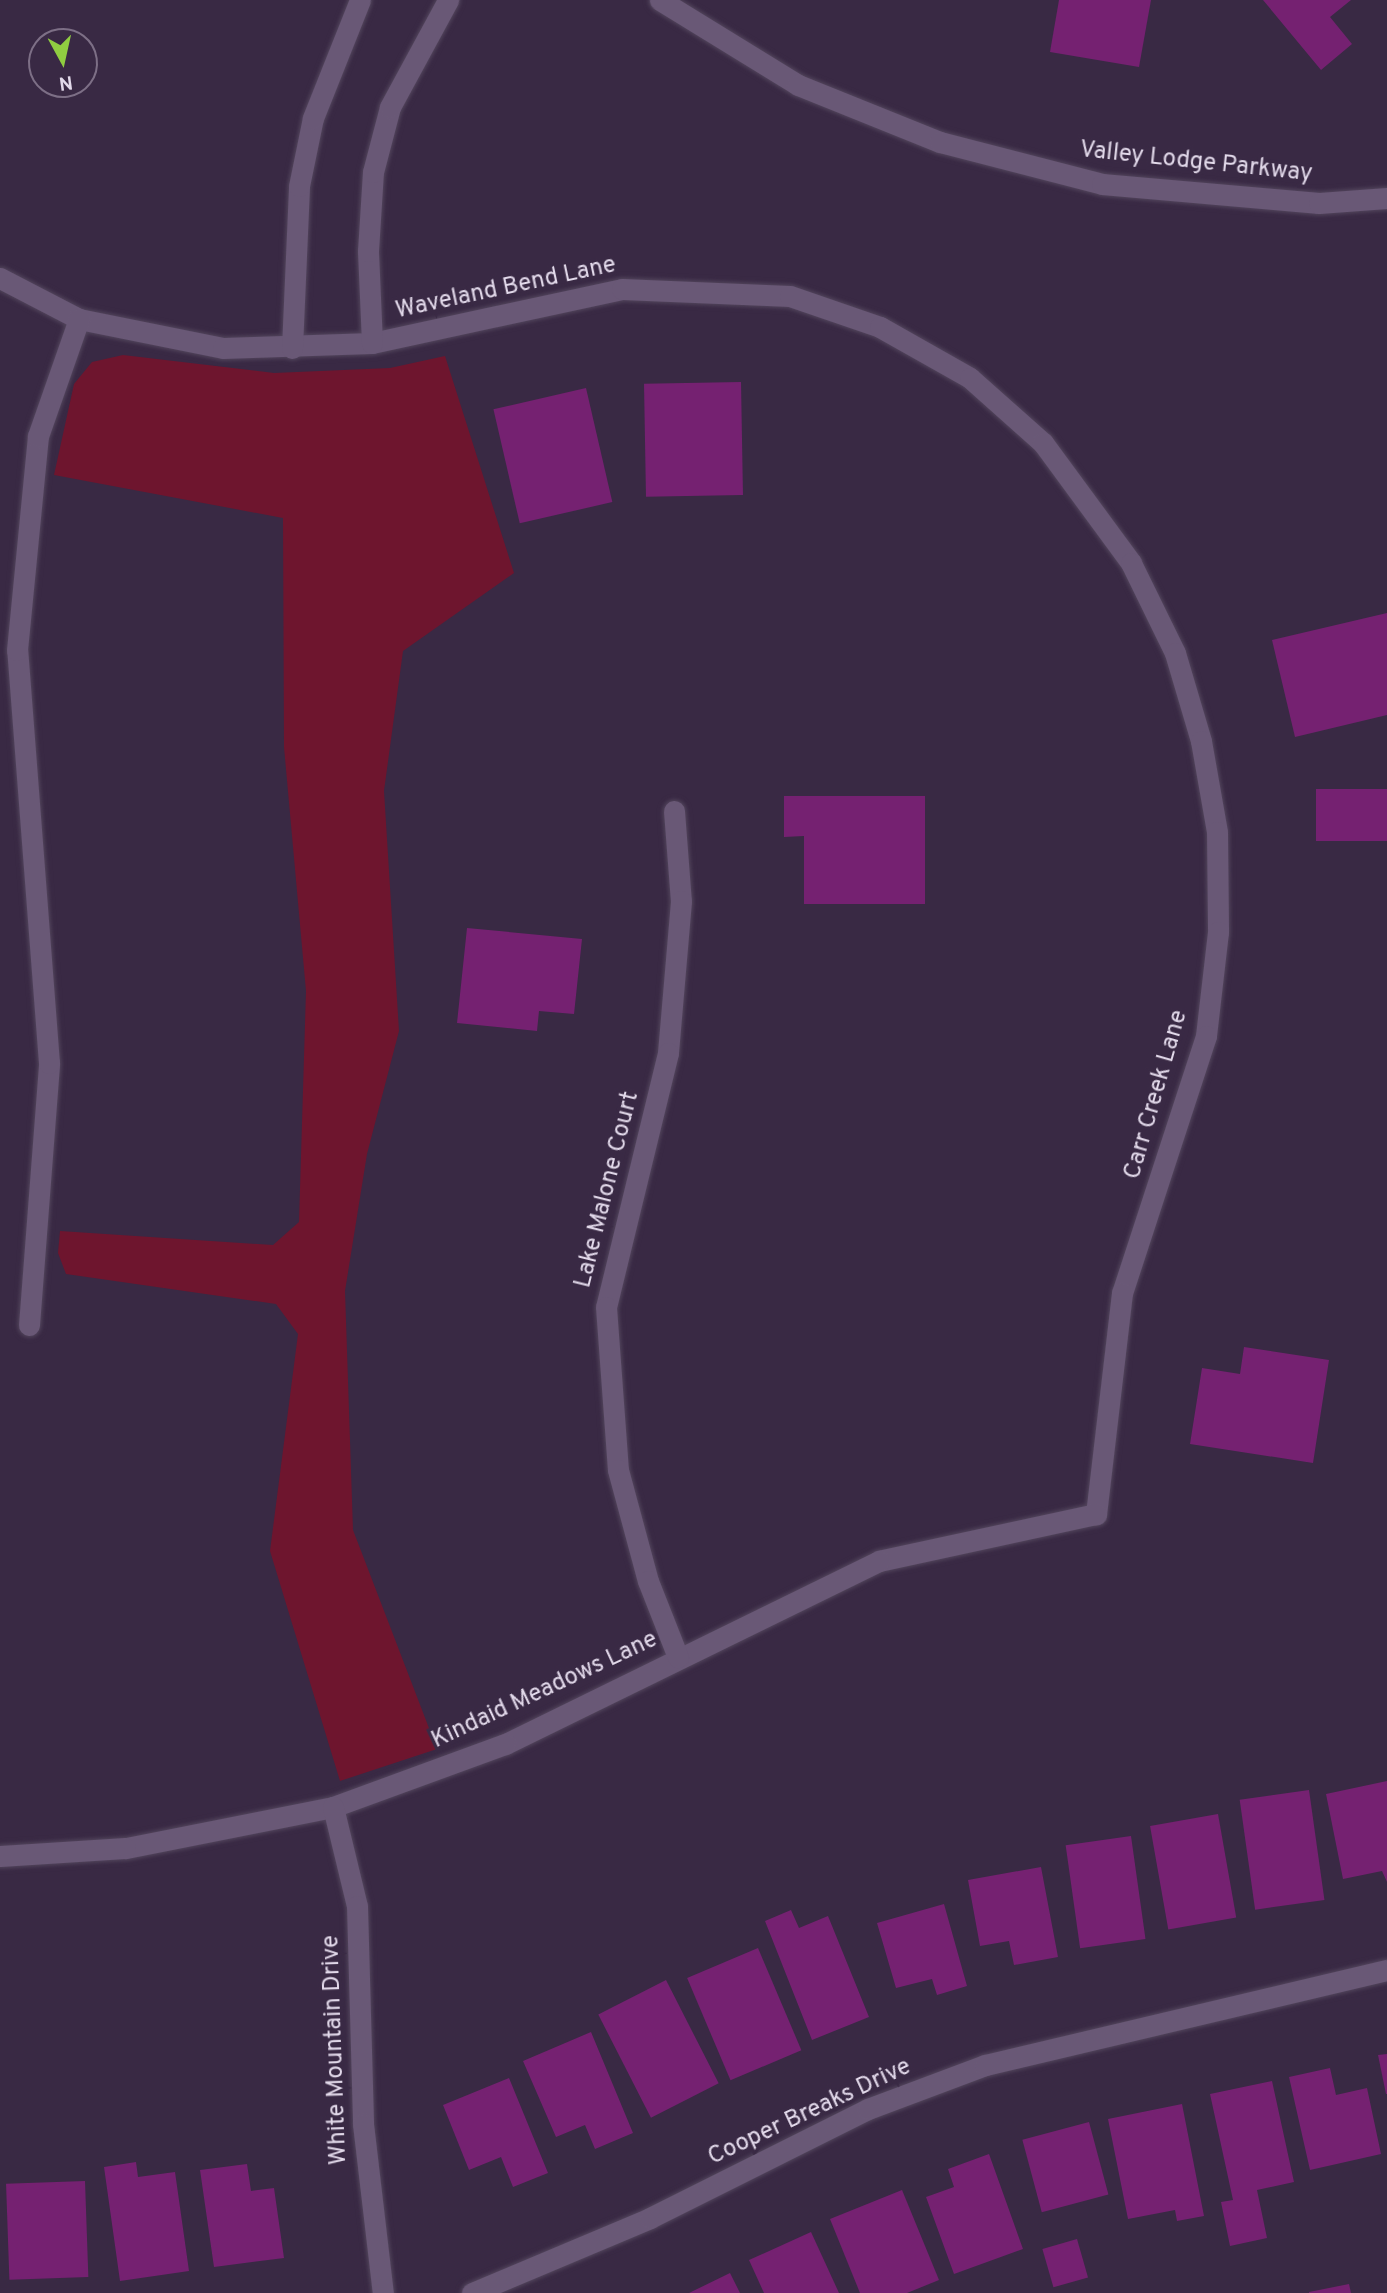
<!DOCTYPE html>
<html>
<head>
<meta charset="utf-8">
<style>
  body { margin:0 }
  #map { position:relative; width:1387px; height:2293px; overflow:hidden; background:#392944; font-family:Overpass,sans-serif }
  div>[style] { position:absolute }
  .green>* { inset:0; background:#6e152e }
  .building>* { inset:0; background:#752171; transform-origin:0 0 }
  .roads { filter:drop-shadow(0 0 2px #52455c) drop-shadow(0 0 2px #52455c) }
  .street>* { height:21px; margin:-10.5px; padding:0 10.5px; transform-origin:10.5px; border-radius:10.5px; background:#695876 }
  .secondary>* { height:21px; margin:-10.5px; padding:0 10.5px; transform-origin:10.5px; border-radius:10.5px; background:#695876 }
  span { translate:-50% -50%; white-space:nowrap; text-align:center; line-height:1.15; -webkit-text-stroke:7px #392944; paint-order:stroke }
  .street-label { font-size:24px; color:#e2d9ea }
  .north { position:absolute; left:28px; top:28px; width:70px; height:70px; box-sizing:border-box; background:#392944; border:2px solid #7d6f86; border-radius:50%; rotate:172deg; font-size:19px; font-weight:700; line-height:28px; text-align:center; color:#e2d9ea }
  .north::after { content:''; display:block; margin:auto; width:24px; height:32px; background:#90cd41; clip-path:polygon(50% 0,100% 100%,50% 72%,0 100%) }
</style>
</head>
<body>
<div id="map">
  <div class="green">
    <i style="clip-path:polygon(123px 355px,274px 373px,390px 368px,445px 356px,514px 573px,403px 651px,384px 791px,399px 1031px,367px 1154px,345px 1291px,353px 1530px,437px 1749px,340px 1781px,270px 1551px,298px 1334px,276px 1304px,66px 1274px,58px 1253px,60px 1231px,273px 1245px,299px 1222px,306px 991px,284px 747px,283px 518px,54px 475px,74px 384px,92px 362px)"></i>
  </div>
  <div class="building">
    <i style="clip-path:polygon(1059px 0,1151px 0,1139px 67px,1050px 52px)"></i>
    <i style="clip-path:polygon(1263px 0,1351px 0,1330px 17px,1352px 44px,1321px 70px)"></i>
    <i style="left:741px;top:382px;width:113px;height:97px;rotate:89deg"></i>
    <i style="left:586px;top:388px;width:117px;height:95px;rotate:77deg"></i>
    <i style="clip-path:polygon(1387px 613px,1387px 715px,1295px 737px,1272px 640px)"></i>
    <i style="left:1387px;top:789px;width:52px;height:71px;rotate:90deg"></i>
    <i style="clip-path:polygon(784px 796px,925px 796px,925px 904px,804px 904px,804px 836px,784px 837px)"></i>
    <i style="clip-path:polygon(467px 928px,582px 939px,574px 1014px,539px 1011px,537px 1031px,457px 1023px)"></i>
    <i style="clip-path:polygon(1244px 1347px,1329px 1360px,1313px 1463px,1190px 1444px,1202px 1368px,1240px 1374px)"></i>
    <i style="clip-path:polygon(1387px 1781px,1387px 1882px,1382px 1871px,1343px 1879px,1326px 1794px)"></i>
    <i style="left:1309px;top:1790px;width:111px;height:70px;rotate:82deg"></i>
    <i style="left:1218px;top:1814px;width:105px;height:69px;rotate:80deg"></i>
    <i style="left:1131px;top:1836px;width:104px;height:66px;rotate:82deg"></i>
    <i style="clip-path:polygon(1041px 1867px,1058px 1957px,1014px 1965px,1009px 1941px,980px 1946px,968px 1880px)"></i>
    <i style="clip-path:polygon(944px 1904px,967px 1986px,937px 1995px,932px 1979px,896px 1988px,877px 1923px)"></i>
    <i style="clip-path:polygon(791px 1910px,799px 1928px,828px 1916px,869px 2017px,812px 2040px,765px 1921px)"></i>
    <i style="left:758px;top:1948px;width:111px;height:77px;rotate:67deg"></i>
    <i style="left:666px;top:1980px;width:116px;height:76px;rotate:63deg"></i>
    <i style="clip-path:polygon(591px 2032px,633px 2133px,595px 2149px,585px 2125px,556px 2137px,523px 2061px)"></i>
    <i style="clip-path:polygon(1387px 2054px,1387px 2094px,1386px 2094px,1378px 2055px)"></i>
    <i style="clip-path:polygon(1330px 2068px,1336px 2095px,1367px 2088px,1381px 2154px,1310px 2170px,1289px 2077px)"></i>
    <i style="clip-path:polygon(509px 2078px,548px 2173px,513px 2187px,501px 2157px,469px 2170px,443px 2105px)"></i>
    <i style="clip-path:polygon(1272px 2081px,1294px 2182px,1257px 2190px,1267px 2238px,1230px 2246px,1221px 2202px,1233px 2200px,1210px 2094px)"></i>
    <i style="clip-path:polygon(1182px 2104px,1204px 2216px,1177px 2221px,1175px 2210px,1128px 2219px,1108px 2119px)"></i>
    <i style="left:1089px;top:2122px;width:75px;height:69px;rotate:75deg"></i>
    <i style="clip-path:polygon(989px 2154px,1023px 2249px,954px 2274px,926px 2197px,954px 2187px,948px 2169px)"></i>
    <i style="clip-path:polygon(136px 2162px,138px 2177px,175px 2172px,189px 2271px,120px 2281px,104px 2167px)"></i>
    <i style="clip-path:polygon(247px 2164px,251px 2191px,274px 2188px,284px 2258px,214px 2267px,200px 2170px)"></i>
    <i style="left:85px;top:2181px;width:96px;height:79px;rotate:88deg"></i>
    <i style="clip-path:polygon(902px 2190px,939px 2280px,907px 2293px,860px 2293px,830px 2219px)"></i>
    <i style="clip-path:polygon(811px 2232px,839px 2293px,764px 2293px,749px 2260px)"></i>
    <i style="left:1077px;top:2239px;width:40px;height:36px;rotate:74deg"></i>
    <i style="clip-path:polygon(730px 2273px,740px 2293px,689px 2293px)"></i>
    <i style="clip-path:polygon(1349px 2284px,1351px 2293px,1309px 2293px,1309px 2292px)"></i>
  </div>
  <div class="roads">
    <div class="street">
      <i style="left:0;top:278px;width:89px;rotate:27.4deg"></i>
      <i style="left:79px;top:319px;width:147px;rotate:11.4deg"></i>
      <i style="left:223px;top:348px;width:149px;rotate:-1.9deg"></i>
      <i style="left:372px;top:343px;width:256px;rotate:-12.2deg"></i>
      <i style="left:622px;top:289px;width:168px;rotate:2.4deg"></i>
      <i style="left:790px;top:296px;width:95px;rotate:19deg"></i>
      <i style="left:880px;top:327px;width:103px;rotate:29.5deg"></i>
      <i style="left:970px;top:378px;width:98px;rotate:41.7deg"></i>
      <i style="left:1043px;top:443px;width:149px;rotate:53.7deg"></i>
      <i style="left:1131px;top:563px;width:100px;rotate:63.9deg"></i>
      <i style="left:1175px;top:653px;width:92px;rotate:73.5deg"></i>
      <i style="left:1201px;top:741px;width:92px;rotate:80deg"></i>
      <i style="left:1217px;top:832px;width:100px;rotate:89.4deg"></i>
      <i style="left:1218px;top:932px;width:105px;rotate:96.6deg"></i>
      <i style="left:1206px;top:1036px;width:270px;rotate:108.1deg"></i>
      <i style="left:1122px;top:1293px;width:223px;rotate:96.7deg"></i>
      <i style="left:1096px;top:1514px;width:222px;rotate:167.8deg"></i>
      <i style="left:879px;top:1561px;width:416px;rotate:153.9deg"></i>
      <i style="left:505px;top:1744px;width:183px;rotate:159.9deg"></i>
      <i style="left:333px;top:1807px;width:212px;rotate:168.8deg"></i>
      <i style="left:125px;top:1848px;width:125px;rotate:176.3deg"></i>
      <i style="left:372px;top:343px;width:92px;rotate:-92.5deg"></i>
      <i style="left:368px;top:251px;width:79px;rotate:-86.4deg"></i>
      <i style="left:373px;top:172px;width:67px;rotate:-75.3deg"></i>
      <i style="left:390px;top:107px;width:122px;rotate:-61.5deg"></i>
      <i style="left:292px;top:348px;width:162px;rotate:-87.5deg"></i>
      <i style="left:299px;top:186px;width:69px;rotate:-78.4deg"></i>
      <i style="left:313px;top:118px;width:127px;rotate:-68.3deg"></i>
      <i style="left:674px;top:811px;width:90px;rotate:85.6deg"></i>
      <i style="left:681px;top:901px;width:153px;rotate:94.9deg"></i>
      <i style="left:668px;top:1053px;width:261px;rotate:103.7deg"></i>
      <i style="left:606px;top:1307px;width:163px;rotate:85.8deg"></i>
      <i style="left:618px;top:1470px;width:115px;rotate:74.9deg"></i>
      <i style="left:648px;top:1581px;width:82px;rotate:68.5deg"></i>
      <i style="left:29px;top:1325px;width:263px;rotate:-85.6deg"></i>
      <i style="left:49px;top:1063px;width:414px;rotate:-94.4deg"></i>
      <i style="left:17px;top:650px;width:215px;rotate:-84.4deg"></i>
      <i style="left:38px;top:436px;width:124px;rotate:-70.7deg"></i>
      <i style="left:333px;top:1807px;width:102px;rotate:76.4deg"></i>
      <i style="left:357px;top:1906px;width:218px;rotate:88.4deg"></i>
      <i style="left:363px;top:2124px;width:170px;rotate:83.3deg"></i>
      <i style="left:472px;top:2293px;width:193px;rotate:-22.8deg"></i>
      <i style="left:650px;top:2218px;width:244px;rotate:-26.6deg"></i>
      <i style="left:868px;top:2109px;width:125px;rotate:-20.6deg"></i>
      <i style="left:985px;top:2065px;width:413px;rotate:-13.3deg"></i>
    </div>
    <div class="secondary">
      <i style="left:660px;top:0;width:162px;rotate:31.6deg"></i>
      <i style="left:798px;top:85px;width:153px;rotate:21.9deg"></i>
      <i style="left:940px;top:142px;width:167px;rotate:14.5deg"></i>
      <i style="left:1102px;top:184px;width:218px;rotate:5deg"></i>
      <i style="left:1319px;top:203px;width:68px;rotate:-4.2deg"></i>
    </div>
  </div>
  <div class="street-label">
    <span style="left:1196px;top:163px;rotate:6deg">Valley Lodge Parkway</span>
    <span style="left:506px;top:289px;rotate:-12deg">Waveland Bend Lane</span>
    <span style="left:1157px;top:1095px;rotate:-74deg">Carr Creek Lane</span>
    <span style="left:608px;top:1190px;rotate:-76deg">Lake Malone Court</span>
    <span style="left:545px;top:1691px;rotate:-25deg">Kindaid Meadows Lane</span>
    <span style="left:336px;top:2050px;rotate:-92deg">White Mountain Drive</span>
    <span style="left:810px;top:2113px;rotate:-25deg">Cooper Breaks Drive</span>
  </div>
  <div class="north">N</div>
</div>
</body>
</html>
